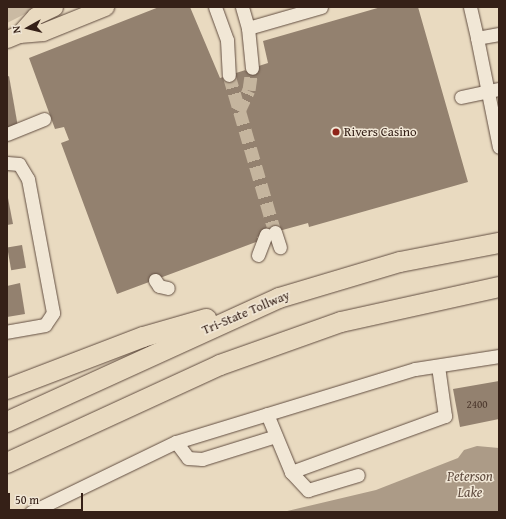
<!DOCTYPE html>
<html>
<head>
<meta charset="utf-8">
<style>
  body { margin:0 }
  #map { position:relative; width:506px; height:519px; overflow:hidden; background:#e9dac0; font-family:"Gentium Book Plus",serif }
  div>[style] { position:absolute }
  .green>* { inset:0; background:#cabaa3 }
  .water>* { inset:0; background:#ac9b87 }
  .building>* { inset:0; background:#93816f; transform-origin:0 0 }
  .minor-tunnel>* { height:13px; margin-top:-6.5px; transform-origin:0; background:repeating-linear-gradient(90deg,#c5b59e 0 13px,transparent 0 19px) }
  .roads { filter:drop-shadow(0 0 1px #624e41) drop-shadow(0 0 1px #624e41) }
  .minor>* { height:13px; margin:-6.5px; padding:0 6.5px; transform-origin:6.5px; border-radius:6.5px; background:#f1e7d6 }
  .major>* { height:17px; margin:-8.5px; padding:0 8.5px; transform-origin:8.5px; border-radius:8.5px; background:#e9dac0 }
  .highway>* { height:20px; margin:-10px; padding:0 10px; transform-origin:10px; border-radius:10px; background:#e9dac0 }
  .dots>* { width:11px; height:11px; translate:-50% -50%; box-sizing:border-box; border:2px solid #f1e7d6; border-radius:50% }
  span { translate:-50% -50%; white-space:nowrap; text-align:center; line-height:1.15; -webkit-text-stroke:3px #f1e7d6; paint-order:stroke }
  .number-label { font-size:11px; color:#4c382d }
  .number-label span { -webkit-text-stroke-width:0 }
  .poi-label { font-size:13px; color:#352017 }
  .left { translate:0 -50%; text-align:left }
  .street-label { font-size:13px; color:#352017 }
  .water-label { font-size:14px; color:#5f4b3e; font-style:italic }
  .frame { position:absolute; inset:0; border:8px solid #352017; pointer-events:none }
  .north { position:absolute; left:8px; top:8px; width:40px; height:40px; -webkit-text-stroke:3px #f1e7d6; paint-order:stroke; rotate:262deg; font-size:11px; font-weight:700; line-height:16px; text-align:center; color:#352017 }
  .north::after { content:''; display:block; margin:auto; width:14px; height:18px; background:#352017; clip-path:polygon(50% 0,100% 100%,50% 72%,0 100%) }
  .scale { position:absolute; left:8px; top:493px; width:75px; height:18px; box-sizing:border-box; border:2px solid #352017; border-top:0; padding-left:5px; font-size:12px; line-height:14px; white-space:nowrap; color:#352017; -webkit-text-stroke:3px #f1e7d6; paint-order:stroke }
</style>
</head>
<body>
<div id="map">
  <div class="green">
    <i style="clip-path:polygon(7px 7px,39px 7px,7px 23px)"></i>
  </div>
  <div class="water">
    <i style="clip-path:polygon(477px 446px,499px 448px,499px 512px,283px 512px,376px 490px,458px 458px,464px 450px)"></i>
  </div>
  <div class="building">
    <i style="clip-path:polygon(159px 7px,190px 7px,220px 78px,268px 63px,263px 41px,381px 7px,418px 7px,468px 182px,309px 227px,308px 223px,257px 237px,259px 241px,117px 294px,61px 143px,69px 140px,64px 127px,55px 129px,29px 58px)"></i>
    <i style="clip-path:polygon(9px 76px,18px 127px,7px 129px,7px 77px)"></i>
    <i style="clip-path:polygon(7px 193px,13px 224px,7px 225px)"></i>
    <i style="left:22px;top:245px;width:23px;height:15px;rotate:80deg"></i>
    <i style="clip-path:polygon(20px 283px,25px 314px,7px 317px,7px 286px)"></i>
    <i style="clip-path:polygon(499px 381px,499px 419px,460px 427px,453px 389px)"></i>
  </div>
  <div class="minor-tunnel">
    <i style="left:229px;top:75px;width:164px;rotate:73.7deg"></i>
    <i style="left:239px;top:111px;width:23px;rotate:-65deg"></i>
    <i style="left:249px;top:90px;width:22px;rotate:-82deg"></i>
  </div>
  <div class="roads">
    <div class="minor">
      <i style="left:215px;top:7px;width:35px;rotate:70deg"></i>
      <i style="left:227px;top:40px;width:35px;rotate:87deg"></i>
      <i style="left:242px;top:7px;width:22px;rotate:74deg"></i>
      <i style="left:248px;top:28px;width:40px;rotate:84.3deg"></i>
      <i style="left:470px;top:7px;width:32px;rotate:77deg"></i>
      <i style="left:248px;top:28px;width:76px;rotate:-16deg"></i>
      <i style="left:499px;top:34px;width:22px;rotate:170deg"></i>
      <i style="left:477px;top:38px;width:111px;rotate:78.6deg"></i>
      <i style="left:461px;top:97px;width:39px;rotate:-12deg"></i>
      <i style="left:7px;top:134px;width:40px;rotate:-22deg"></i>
      <i style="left:7px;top:163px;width:12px;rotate:5deg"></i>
      <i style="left:19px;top:164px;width:17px;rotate:59deg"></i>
      <i style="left:28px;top:179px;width:136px;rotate:79.4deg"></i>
      <i style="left:53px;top:313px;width:14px;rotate:124deg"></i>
      <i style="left:45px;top:325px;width:39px;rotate:170deg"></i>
      <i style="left:275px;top:232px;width:16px;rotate:72deg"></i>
      <i style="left:258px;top:255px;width:22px;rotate:-69deg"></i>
      <i style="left:155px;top:280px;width:7px;rotate:56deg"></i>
      <i style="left:159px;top:286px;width:9px;rotate:13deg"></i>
      <i style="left:267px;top:414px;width:63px;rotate:67.5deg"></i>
      <i style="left:291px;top:472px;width:164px;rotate:-20deg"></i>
      <i style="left:445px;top:416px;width:50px;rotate:-98deg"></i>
      <i style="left:176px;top:442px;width:20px;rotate:53deg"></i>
      <i style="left:188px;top:458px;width:14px;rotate:4deg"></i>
      <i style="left:202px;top:459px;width:77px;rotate:-17.3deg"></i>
      <i style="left:291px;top:472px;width:25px;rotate:47deg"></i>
      <i style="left:308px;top:490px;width:52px;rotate:-16.7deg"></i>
      <i style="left:31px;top:512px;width:161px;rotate:-25.8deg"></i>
      <i style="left:176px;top:442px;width:250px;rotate:-17deg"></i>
      <i style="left:415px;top:369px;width:85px;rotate:-8.8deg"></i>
    </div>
    <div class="major">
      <i style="left:19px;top:34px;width:24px;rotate:-48deg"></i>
      <i style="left:35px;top:16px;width:21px;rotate:-25deg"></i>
      <i style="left:7px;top:39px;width:13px;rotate:-23deg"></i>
      <i style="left:19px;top:34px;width:24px;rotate:-5deg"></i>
      <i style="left:43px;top:32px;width:67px;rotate:-22deg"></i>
    </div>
    <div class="highway">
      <i style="left:7px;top:389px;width:146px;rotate:-20.9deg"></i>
      <i style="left:143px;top:337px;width:66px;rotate:-15.9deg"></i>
      <i style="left:7px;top:422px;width:299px;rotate:-24.5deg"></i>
      <i style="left:279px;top:298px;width:126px;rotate:-16.6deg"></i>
      <i style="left:400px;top:262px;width:101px;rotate:-10.9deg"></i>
      <i style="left:7px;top:463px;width:234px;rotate:-24.7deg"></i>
      <i style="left:220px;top:365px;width:128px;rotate:-19.6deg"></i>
      <i style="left:341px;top:322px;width:162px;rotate:-12.5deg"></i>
    </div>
  </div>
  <div class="dots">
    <i style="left:336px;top:132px;background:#8f2418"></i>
  </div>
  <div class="number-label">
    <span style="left:477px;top:404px">2400</span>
  </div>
  <div class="poi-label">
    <span class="left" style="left:344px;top:132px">Rivers Casino</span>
  </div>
  <div class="street-label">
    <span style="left:246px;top:313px;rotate:-23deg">Tri-State Tollway</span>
  </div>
  <div class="water-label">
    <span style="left:470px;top:484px">Peterson<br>Lake</span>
  </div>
  <div class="frame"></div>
  <div class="north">N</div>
  <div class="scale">50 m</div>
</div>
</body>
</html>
